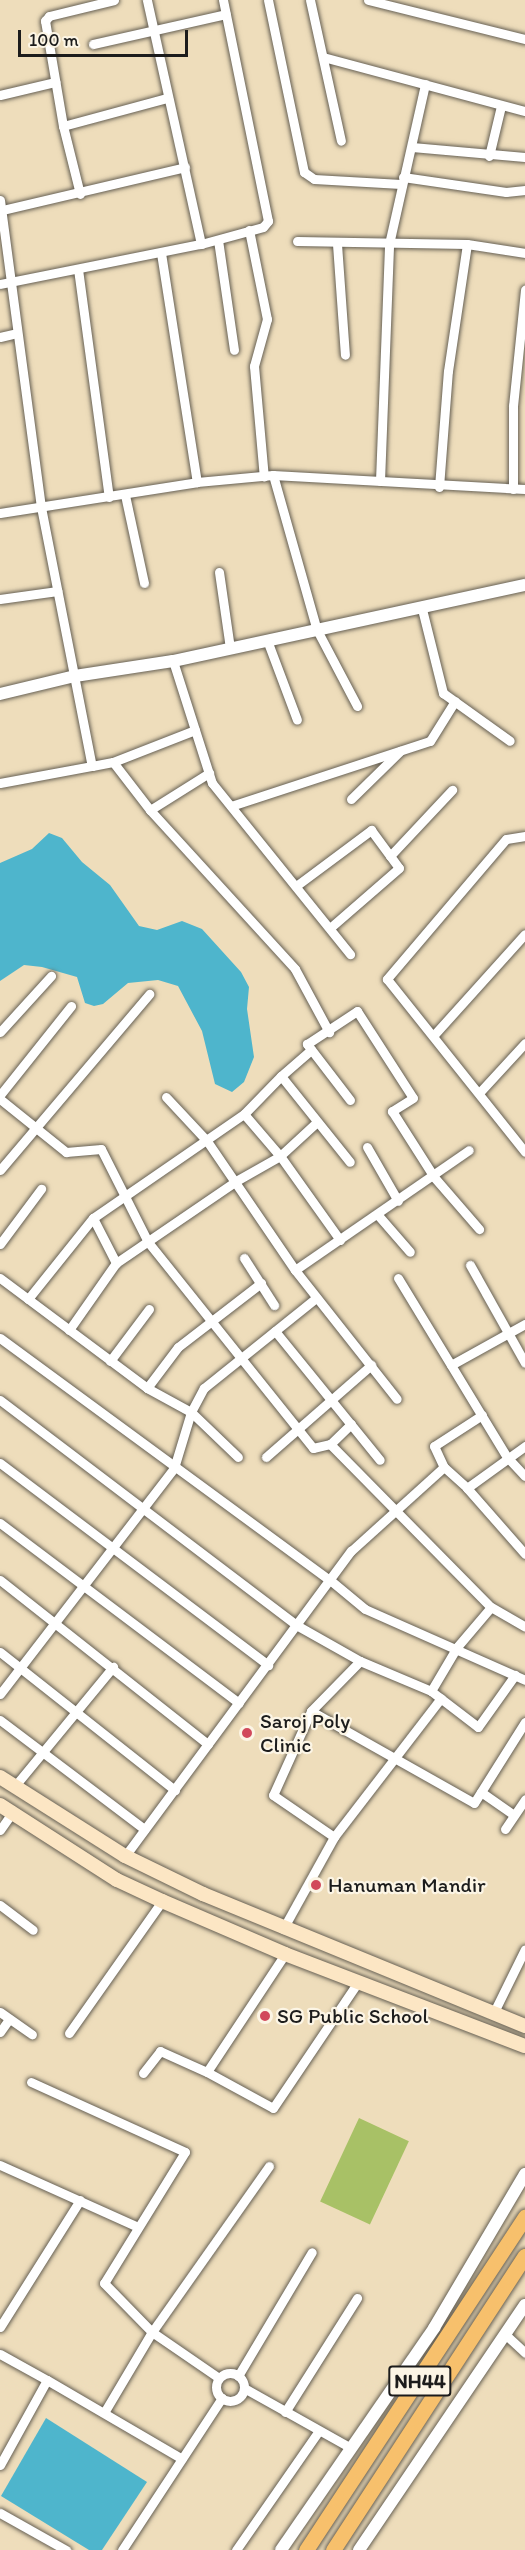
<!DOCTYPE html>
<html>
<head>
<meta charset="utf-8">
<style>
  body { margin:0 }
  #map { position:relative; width:525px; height:2550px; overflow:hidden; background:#edb; font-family:Itim,sans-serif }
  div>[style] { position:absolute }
  .green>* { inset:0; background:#a8c166; transform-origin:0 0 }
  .water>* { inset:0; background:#4eb5cc }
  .roads { filter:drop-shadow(0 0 2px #666054) drop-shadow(0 0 2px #666054) }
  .minor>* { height:9px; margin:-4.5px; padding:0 4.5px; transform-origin:4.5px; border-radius:4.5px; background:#fff }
  .minor>.ring { margin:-4.5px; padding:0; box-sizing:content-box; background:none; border:9px solid #fff; border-radius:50% }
  .tertiary>* { height:12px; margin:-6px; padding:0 6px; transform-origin:6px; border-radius:6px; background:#fff }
  .secondary>* { height:14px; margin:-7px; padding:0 7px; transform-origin:7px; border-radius:7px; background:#fce6c4 }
  .trunk>* { height:15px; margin:-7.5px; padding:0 7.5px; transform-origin:7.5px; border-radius:7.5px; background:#f7c06c }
  .dots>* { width:16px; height:16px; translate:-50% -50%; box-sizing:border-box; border:3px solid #fcf5e5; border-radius:50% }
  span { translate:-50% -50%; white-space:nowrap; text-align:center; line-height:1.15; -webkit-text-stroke:4.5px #fcf5e5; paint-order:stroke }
  .shield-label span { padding:2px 4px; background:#fcf5e5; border:2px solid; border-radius:4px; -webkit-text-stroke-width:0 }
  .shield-label { font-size:20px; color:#1c1c1c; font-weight:700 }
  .poi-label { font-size:21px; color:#1c1c1c }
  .left { translate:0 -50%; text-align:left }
  .scale { position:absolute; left:18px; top:30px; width:170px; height:27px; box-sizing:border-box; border:3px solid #1c1c1c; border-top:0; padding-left:8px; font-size:18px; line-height:21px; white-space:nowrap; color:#1c1c1c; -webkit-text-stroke:4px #fcf5e5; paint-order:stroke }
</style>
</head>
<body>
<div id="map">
  <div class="green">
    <i style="left:359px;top:2118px;width:55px;height:92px;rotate:25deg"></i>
  </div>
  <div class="water">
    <i style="clip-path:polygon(49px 833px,62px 838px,82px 862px,110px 885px,139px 926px,157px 930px,182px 921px,202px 929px,241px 972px,249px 987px,247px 1009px,254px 1057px,244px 1082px,232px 1092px,215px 1084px,202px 1031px,178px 986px,158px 980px,128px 983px,103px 1004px,94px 1006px,85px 1003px,77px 977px,42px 967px,24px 965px,0 981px,0 863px,32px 849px)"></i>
    <i style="clip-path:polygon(46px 2418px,147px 2482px,102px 2550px,89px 2550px,1px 2496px)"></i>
  </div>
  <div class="roads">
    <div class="minor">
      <i style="left:268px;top:0;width:176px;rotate:78.2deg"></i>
      <i style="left:304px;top:172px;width:12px;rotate:35deg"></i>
      <i style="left:314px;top:179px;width:87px;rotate:3.3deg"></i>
      <i style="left:310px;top:0;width:144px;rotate:77.6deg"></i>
      <i style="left:368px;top:0;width:162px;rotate:14deg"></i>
      <i style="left:93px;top:44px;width:136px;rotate:-12.7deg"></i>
      <i style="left:323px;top:57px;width:209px;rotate:15deg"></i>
      <i style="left:0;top:95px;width:57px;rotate:-13.3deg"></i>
      <i style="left:63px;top:126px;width:108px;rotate:-15.1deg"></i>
      <i style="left:412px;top:147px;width:113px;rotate:5.1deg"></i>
      <i style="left:489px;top:156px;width:51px;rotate:-76.5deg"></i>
      <i style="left:403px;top:177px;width:104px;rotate:8.3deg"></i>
      <i style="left:506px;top:192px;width:19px;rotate:-6deg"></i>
      <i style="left:80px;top:194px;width:70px;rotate:-104deg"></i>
      <i style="left:63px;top:126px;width:107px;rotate:-99.7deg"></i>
      <i style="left:45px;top:21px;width:6px;rotate:-51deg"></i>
      <i style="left:49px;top:16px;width:67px;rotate:-13.8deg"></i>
      <i style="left:0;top:200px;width:310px;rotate:82.4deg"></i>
      <i style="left:41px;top:507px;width:264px;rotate:78.9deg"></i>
      <i style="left:92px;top:766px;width:21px;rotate:-11deg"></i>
      <i style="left:113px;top:762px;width:88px;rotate:-21.3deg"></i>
      <i style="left:2px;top:210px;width:188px;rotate:-13.2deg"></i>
      <i style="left:249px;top:230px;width:91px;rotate:78.6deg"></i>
      <i style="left:267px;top:319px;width:49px;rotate:105.5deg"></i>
      <i style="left:254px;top:366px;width:111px;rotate:84.9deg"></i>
      <i style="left:218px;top:240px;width:111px;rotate:81.7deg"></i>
      <i style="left:297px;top:241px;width:170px;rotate:1deg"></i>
      <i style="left:467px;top:244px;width:59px;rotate:8.8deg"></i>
      <i style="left:201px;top:244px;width:64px;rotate:-15.3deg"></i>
      <i style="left:263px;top:227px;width:8px;rotate:-50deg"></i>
      <i style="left:268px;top:221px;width:226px;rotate:-101.5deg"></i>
      <i style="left:337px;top:244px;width:111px;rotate:85.9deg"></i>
      <i style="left:161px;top:253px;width:232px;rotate:81.1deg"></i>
      <i style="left:78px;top:269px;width:230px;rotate:82.3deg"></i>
      <i style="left:0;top:284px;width:205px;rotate:-11.3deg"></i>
      <i style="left:201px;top:244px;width:250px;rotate:-102.5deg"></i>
      <i style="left:0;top:337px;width:17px;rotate:-13deg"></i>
      <i style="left:273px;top:475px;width:161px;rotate:74.2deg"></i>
      <i style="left:317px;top:630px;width:86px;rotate:62.2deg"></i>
      <i style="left:380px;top:481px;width:237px;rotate:-87.8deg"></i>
      <i style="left:389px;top:244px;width:164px;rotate:-77.3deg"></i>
      <i style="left:439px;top:487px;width:116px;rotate:-85.6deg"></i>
      <i style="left:448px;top:371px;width:128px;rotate:-81.5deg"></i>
      <i style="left:513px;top:489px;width:83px;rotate:-90deg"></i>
      <i style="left:513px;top:406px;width:117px;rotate:-84.1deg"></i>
      <i style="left:125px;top:495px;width:90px;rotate:77.8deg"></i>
      <i style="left:0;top:513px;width:199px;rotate:-8.9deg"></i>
      <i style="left:197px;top:482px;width:76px;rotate:-5.3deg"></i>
      <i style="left:273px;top:475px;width:252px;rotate:3.2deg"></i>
      <i style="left:219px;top:572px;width:77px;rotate:81.8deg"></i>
      <i style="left:0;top:599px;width:58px;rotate:-8deg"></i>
      <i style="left:422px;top:609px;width:87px;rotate:76deg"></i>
      <i style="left:443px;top:693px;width:82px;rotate:35.6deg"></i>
      <i style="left:267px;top:640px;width:85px;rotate:69.4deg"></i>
      <i style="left:173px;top:661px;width:128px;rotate:72.3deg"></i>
      <i style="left:212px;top:783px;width:220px;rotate:51.1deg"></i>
      <i style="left:113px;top:762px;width:61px;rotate:52.4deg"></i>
      <i style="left:150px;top:810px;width:215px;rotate:47.6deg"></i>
      <i style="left:295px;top:969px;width:72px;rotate:61.6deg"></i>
      <i style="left:0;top:783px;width:94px;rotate:-10.5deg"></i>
      <i style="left:351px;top:799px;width:69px;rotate:-44.4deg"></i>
      <i style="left:231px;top:806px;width:209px;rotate:-18.1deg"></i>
      <i style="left:430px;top:741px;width:47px;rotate:-58deg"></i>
      <i style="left:150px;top:810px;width:70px;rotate:-32.1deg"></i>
      <i style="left:525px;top:836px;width:19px;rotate:171deg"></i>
      <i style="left:506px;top:839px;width:184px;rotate:130.4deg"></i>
      <i style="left:387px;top:979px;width:221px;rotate:51.4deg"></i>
      <i style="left:390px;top:856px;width:91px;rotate:-46.8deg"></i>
      <i style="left:296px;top:886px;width:94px;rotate:-36.7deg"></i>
      <i style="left:371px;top:830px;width:47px;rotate:53.6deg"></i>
      <i style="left:399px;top:868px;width:91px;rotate:139deg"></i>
      <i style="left:0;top:1032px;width:76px;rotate:-47.7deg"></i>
      <i style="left:433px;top:1036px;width:137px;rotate:-48deg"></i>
      <i style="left:281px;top:1076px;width:40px;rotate:-41deg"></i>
      <i style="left:479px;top:1093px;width:68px;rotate:-47.4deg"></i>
      <i style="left:0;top:1095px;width:114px;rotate:-51.4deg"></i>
      <i style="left:166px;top:1097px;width:60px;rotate:47deg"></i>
      <i style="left:207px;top:1141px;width:156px;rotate:55.7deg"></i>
      <i style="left:295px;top:1270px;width:164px;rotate:51.7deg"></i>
      <i style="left:0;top:1099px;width:85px;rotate:38.8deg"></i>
      <i style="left:66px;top:1152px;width:35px;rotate:-5deg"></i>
      <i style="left:101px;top:1149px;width:104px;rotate:63.2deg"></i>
      <i style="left:148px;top:1242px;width:264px;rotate:51.3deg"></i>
      <i style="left:313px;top:1448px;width:17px;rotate:-13deg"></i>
      <i style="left:350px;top:1100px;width:71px;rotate:-127.5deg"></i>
      <i style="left:307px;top:1044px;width:60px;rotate:-33.4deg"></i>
      <i style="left:357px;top:1011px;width:103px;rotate:57.2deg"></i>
      <i style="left:413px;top:1098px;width:25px;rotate:148deg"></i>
      <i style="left:392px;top:1111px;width:78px;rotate:57.5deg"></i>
      <i style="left:434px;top:1177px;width:69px;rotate:49.1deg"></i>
      <i style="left:367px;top:1147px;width:62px;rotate:60.1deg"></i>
      <i style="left:0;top:1170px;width:231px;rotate:-49.7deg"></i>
      <i style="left:377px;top:1214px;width:50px;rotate:49deg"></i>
      <i style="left:93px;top:1218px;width:51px;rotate:62.9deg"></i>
      <i style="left:340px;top:1240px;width:103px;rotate:-125.5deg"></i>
      <i style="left:280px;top:1156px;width:55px;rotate:-130.6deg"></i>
      <i style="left:244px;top:1114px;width:53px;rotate:-45.8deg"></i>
      <i style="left:281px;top:1076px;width:110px;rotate:51.3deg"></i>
      <i style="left:0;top:1244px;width:69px;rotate:-53.3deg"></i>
      <i style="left:244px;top:1258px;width:56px;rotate:57.4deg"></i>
      <i style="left:470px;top:1265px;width:112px;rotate:60.7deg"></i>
      <i style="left:295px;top:1270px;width:211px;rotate:-34.6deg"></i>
      <i style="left:0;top:1278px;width:184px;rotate:36.8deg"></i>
      <i style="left:147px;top:1388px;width:50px;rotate:28.6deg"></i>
      <i style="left:191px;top:1412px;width:65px;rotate:43.8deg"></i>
      <i style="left:398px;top:1278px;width:210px;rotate:58.7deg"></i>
      <i style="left:507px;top:1457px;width:26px;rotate:47deg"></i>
      <i style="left:28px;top:1299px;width:104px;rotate:-51.3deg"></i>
      <i style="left:93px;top:1218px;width:183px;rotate:-34.6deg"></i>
      <i style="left:69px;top:1330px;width:82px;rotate:-55deg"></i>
      <i style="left:116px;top:1263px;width:145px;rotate:-34.3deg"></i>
      <i style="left:236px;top:1181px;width:51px;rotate:-29.6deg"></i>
      <i style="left:280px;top:1156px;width:50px;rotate:-42.6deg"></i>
      <i style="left:275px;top:1331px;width:166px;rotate:50.9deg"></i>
      <i style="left:0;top:1338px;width:409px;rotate:36.3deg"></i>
      <i style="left:330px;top:1580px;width:45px;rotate:39.6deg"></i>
      <i style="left:365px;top:1609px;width:175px;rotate:23.9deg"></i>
      <i style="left:110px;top:1361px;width:65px;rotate:-53.1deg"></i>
      <i style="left:451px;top:1365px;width:85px;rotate:-29deg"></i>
      <i style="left:147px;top:1388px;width:51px;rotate:-52.9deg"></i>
      <i style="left:178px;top:1347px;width:105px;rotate:-37.6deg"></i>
      <i style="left:0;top:1400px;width:374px;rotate:37.2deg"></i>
      <i style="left:298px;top:1626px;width:71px;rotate:29.4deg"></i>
      <i style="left:360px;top:1661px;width:77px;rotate:22.9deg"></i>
      <i style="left:431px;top:1691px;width:59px;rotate:37.5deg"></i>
      <i style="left:478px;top:1727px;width:64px;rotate:-54.6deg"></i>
      <i style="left:482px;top:1415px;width:57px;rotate:147.1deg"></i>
      <i style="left:434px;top:1446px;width:23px;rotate:65deg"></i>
      <i style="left:444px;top:1467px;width:31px;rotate:42deg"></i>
      <i style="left:467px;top:1488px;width:72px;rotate:-35.9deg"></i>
      <i style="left:351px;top:1424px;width:29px;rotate:136deg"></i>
      <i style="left:330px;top:1444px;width:229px;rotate:45.4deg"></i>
      <i style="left:491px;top:1607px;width:39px;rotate:30deg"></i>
      <i style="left:266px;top:1457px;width:140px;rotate:-41.2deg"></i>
      <i style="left:0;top:1463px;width:336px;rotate:37deg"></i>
      <i style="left:467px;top:1488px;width:88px;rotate:48.7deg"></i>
      <i style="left:0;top:1523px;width:299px;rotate:37deg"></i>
      <i style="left:0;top:1580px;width:265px;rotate:38.3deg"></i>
      <i style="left:0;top:1652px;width:223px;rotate:38.3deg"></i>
      <i style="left:360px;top:1661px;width:70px;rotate:134.4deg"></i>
      <i style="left:311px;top:1711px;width:187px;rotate:29.4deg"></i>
      <i style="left:474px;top:1803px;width:96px;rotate:-57.8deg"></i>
      <i style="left:431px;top:1691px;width:51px;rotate:-59.4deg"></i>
      <i style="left:457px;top:1647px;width:52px;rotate:-49.6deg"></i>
      <i style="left:0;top:1694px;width:285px;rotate:-52.4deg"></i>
      <i style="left:174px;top:1468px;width:59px;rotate:-73.1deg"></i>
      <i style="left:191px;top:1412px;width:27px;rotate:-62deg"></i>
      <i style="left:204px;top:1388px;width:144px;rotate:-38.8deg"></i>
      <i style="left:311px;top:1711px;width:92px;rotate:114.3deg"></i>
      <i style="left:273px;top:1795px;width:74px;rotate:34.5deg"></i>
      <i style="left:0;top:1720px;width:181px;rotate:37.1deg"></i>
      <i style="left:14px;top:1787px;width:156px;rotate:-50.5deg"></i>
      <i style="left:481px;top:1792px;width:40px;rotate:34.9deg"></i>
      <i style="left:505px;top:1829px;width:36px;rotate:-56deg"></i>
      <i style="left:0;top:1830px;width:19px;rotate:-55deg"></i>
      <i style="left:125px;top:1856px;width:380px;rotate:-53.5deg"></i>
      <i style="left:351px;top:1551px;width:125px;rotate:-42.1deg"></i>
      <i style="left:0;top:1905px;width:41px;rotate:37.1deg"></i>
      <i style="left:283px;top:1929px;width:105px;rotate:-61deg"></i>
      <i style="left:334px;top:1837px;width:175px;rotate:-52.4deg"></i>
      <i style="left:285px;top:1954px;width:141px;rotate:123.5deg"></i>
      <i style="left:207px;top:2072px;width:75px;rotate:28.6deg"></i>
      <i style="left:273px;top:2108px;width:152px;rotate:-56deg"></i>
      <i style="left:0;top:2012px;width:39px;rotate:35deg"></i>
      <i style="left:493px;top:2014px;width:72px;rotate:-63.8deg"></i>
      <i style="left:0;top:2032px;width:16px;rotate:-55deg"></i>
      <i style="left:69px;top:2033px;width:161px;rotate:-54.8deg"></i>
      <i style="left:143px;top:2073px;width:28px;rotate:-52deg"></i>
      <i style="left:160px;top:2051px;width:51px;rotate:24.1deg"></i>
      <i style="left:31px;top:2082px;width:169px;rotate:24.4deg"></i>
      <i style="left:185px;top:2152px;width:154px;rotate:121.7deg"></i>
      <i style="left:104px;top:2283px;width:69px;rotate:45.6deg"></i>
      <i style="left:152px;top:2332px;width:81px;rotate:34.5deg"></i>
      <i style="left:0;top:2165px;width:151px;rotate:24.2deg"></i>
      <i style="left:0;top:2327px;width:150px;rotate:-57.8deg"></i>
      <i style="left:506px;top:2335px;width:26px;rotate:43deg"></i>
      <i style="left:0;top:2354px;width:54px;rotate:29deg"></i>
      <i class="ring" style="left:216px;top:2373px;width:19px;height:19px"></i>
      <i style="left:238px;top:2376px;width:144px;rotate:-59.2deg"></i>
      <i style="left:244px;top:2388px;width:123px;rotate:29.3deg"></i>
      <i style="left:105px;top:2411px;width:92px;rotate:-59.3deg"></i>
      <i style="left:152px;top:2332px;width:203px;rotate:-54.8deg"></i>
      <i style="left:285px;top:2412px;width:135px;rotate:-57.7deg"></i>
      <i style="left:0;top:2465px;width:97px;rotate:-61.1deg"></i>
      <i style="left:47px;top:2380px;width:156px;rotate:30.3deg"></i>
      <i style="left:0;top:2513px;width:76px;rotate:29.3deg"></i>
      <i style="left:122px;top:2550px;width:182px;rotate:-56.7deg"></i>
      <i style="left:236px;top:2550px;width:144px;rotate:-55.2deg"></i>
    </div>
    <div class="tertiary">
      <i style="left:0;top:694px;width:77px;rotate:-13.5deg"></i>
      <i style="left:75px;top:676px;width:99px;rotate:-8.7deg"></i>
      <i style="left:173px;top:661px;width:360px;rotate:-12.2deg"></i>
      <i style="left:281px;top:2550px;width:270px;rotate:-55.4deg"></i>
      <i style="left:434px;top:2328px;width:179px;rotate:-59.4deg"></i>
      <i style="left:359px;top:2550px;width:296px;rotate:-55.9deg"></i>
    </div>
    <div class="secondary">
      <i style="left:0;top:1777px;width:148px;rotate:32.3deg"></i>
      <i style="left:125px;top:1856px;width:87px;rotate:26deg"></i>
      <i style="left:203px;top:1894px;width:348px;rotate:22.3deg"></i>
      <i style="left:0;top:1805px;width:139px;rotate:32.7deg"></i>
      <i style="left:117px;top:1880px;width:50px;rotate:25deg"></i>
      <i style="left:162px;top:1901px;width:134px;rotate:23.3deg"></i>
      <i style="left:285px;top:1954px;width:257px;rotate:21deg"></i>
    </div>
    <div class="trunk">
      <i style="left:306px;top:2550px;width:399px;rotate:-56.7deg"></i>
      <i style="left:333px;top:2550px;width:351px;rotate:-56.9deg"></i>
    </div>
  </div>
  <div class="dots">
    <i style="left:247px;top:1733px;background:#d1495b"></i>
    <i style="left:316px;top:1885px;background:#d1495b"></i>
    <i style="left:265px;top:2016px;background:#d1495b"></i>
  </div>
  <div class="shield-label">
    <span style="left:420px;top:2381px">NH44</span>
  </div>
  <div class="poi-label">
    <span class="left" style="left:260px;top:1733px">Saroj Poly<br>Clinic</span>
    <span class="left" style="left:328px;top:1885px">Hanuman Mandir</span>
    <span class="left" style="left:277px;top:2016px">SG Public School</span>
  </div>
  <div class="scale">100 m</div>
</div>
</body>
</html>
